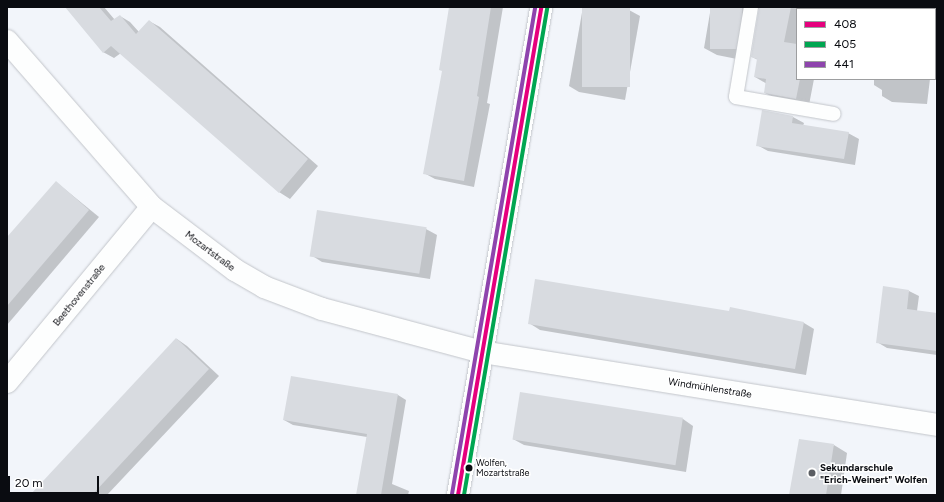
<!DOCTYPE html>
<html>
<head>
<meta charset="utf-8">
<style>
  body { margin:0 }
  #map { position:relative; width:944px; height:502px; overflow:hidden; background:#f2f5fa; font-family:Figtree,sans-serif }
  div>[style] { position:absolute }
  .shadow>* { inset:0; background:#0003 }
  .building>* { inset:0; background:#d8dbe0; transform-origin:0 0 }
  .roads { filter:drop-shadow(0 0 1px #c2c5ca) drop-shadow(0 0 1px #c2c5ca) }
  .service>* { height:14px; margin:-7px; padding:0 7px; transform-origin:7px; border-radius:7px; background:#fdfefe }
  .minor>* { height:22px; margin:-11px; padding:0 11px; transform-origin:11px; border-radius:11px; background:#fdfefe }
  .tertiary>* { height:22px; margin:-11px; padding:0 11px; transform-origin:11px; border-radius:11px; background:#fdfefe }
  .bus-1>* { height:4px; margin:-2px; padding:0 2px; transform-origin:2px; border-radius:2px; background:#e5007d }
  .bus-2>* { height:4px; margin:-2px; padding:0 2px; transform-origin:2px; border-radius:2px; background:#00a651 }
  .bus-3>* { height:4px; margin:-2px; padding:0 2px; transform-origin:2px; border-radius:2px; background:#8e44ad }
  .dots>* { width:11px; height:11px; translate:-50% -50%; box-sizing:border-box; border:2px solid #fff; border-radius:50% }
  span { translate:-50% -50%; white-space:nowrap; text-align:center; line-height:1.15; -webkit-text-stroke:3px #fff; paint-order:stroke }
  .bus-label { font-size:9px; color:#0a0c11 }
  .left { translate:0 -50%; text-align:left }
  .street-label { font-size:10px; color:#0a0c11 }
  .poi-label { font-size:10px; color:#0a0c11; font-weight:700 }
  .frame { position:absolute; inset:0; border:8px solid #0a0c11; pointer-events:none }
  .legend { position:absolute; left:796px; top:8px; width:140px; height:72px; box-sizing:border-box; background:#fff; border:1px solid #9d9ea0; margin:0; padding:5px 7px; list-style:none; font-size:12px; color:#0a0c11 }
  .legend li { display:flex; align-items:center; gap:8px; height:20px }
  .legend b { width:20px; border:1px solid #9d9ea0 }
  .scale { position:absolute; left:8px; top:476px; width:91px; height:18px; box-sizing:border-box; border:2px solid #0a0c11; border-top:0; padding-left:5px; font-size:12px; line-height:14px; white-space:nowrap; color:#0a0c11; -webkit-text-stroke:3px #fff; paint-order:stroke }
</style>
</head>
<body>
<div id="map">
  <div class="shadow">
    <i style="clip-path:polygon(66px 7px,104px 7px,115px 20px,120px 16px,130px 22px,139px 32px,149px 21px,160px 27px,318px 166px,290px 199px,279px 192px,121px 53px,114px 58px,103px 52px)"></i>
    <i style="clip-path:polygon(450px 7px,503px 7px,487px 103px,490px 104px,474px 187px,435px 179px,424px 173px,443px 71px)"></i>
    <i style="clip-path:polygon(583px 7px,613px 7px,629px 10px,640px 16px,625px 100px,579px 92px,569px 86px)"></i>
    <i style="clip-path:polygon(711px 7px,760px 7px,755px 13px,747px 61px,717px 55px,704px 48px)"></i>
    <i style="clip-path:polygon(761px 7px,805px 7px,797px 9px,797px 79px,814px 79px,809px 105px,778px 100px,765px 93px,767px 84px,755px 77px,758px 60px,752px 57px)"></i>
    <i style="clip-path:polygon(884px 7px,937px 7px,935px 66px,935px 9px,884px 9px)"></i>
    <i style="clip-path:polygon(874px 79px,930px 79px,927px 104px,892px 102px,882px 96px,882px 90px,874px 85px)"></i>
    <i style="clip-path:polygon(793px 117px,804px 123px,803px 126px,848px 133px,859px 139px,855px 165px,768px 151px,757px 145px)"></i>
    <i style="clip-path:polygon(56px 182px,99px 217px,7px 325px,7px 239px)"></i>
    <i style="clip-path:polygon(426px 229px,437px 235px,430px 279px,322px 262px,311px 255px)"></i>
    <i style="clip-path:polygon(909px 291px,919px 296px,917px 311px,937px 314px,937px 355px,887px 348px,877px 342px)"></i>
    <i style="clip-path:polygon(730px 312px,804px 323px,814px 329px,806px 375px,540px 330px,529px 323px)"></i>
    <i style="clip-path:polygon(177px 339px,187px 346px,219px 376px,107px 495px,31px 495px)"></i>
    <i style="clip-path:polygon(398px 395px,406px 400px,392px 484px,409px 491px,408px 495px,357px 495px,367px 437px,293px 425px,284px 420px)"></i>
    <i style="clip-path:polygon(683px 419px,693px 426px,686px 472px,524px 445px,513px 439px)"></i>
    <i style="clip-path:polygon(834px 445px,847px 453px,841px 495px,790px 495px)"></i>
  </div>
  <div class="building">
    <i style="clip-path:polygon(65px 7px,99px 7px,111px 21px,120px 15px,136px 34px,149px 20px,308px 159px,279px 193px,111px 46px,103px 53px)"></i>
    <i style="clip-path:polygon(449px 7px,491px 7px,477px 96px,479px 97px,464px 181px,423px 174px,442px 71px,439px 70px)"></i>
    <i style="left:582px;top:7px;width:48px;height:80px"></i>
    <i style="left:710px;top:7px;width:32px;height:42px"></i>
    <i style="clip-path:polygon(759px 7px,791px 7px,784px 42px,797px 44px,797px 79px,800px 79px,796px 99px,764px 93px,766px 79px,754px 77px,757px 59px,751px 57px)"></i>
    <i style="clip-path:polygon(762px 110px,793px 116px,792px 123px,849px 132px,844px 159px,756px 146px)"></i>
    <i style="clip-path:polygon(56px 181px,89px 210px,7px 306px,7px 237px)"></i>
    <i style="left:317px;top:210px;width:111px;height:47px;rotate:9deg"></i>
    <i style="clip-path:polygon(535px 279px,729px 311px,730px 307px,804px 322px,795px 369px,528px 324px)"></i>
    <i style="clip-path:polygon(883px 286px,909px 290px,907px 309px,937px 313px,937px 351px,876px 343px)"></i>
    <i style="clip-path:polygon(176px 338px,209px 369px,92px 495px,30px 495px)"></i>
    <i style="clip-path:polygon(291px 376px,398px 394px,381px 495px,356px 495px,367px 434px,283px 420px)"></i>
    <i style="left:520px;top:392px;width:165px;height:48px;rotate:9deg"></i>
    <i style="clip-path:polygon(799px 439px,834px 444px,826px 495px,789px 495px)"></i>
  </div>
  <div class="roads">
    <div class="service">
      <i style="left:751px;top:7px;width:91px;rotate:99.5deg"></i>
      <i style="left:736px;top:97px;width:99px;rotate:9.8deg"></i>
    </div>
    <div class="minor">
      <i style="left:7px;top:41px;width:220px;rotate:48.9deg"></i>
      <i style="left:152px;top:207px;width:104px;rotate:37.2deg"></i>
      <i style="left:235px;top:270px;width:34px;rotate:30deg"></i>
      <i style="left:264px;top:287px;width:62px;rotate:20.8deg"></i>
      <i style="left:322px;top:309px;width:166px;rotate:15deg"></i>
      <i style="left:482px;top:352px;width:461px;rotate:9.1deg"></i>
      <i style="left:7px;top:382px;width:227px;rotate:-50.4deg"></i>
    </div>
    <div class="tertiary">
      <i style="left:458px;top:495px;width:495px;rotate:-80.3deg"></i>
    </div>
  </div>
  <div class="bus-1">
    <i style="left:458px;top:495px;width:495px;rotate:-80.3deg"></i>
  </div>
  <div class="bus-2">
    <i style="left:464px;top:495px;width:494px;rotate:-80.3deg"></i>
  </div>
  <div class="bus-3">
    <i style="left:452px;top:494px;width:494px;rotate:-80.3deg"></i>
  </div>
  <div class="dots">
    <i style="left:469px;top:468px;background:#0a0c11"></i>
    <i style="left:812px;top:473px;background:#5b5e63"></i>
  </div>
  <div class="bus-label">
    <span class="left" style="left:476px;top:468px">Wolfen,<br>Mozartstraße</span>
  </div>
  <div class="street-label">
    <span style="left:210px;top:251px;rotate:37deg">Mozartstraße</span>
    <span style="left:79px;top:295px;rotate:-51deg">Beethovenstraße</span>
    <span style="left:710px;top:388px;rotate:9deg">Windmühlenstraße</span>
  </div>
  <div class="poi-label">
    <span class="left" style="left:820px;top:473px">Sekundarschule<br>"Erich-Weinert" Wolfen</span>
  </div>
  <div class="frame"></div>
  <ul class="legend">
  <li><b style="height:5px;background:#e5007d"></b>408</li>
  <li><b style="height:5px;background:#00a651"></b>405</li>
  <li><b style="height:5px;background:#8e44ad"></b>441</li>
  </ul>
  <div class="scale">20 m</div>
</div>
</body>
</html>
